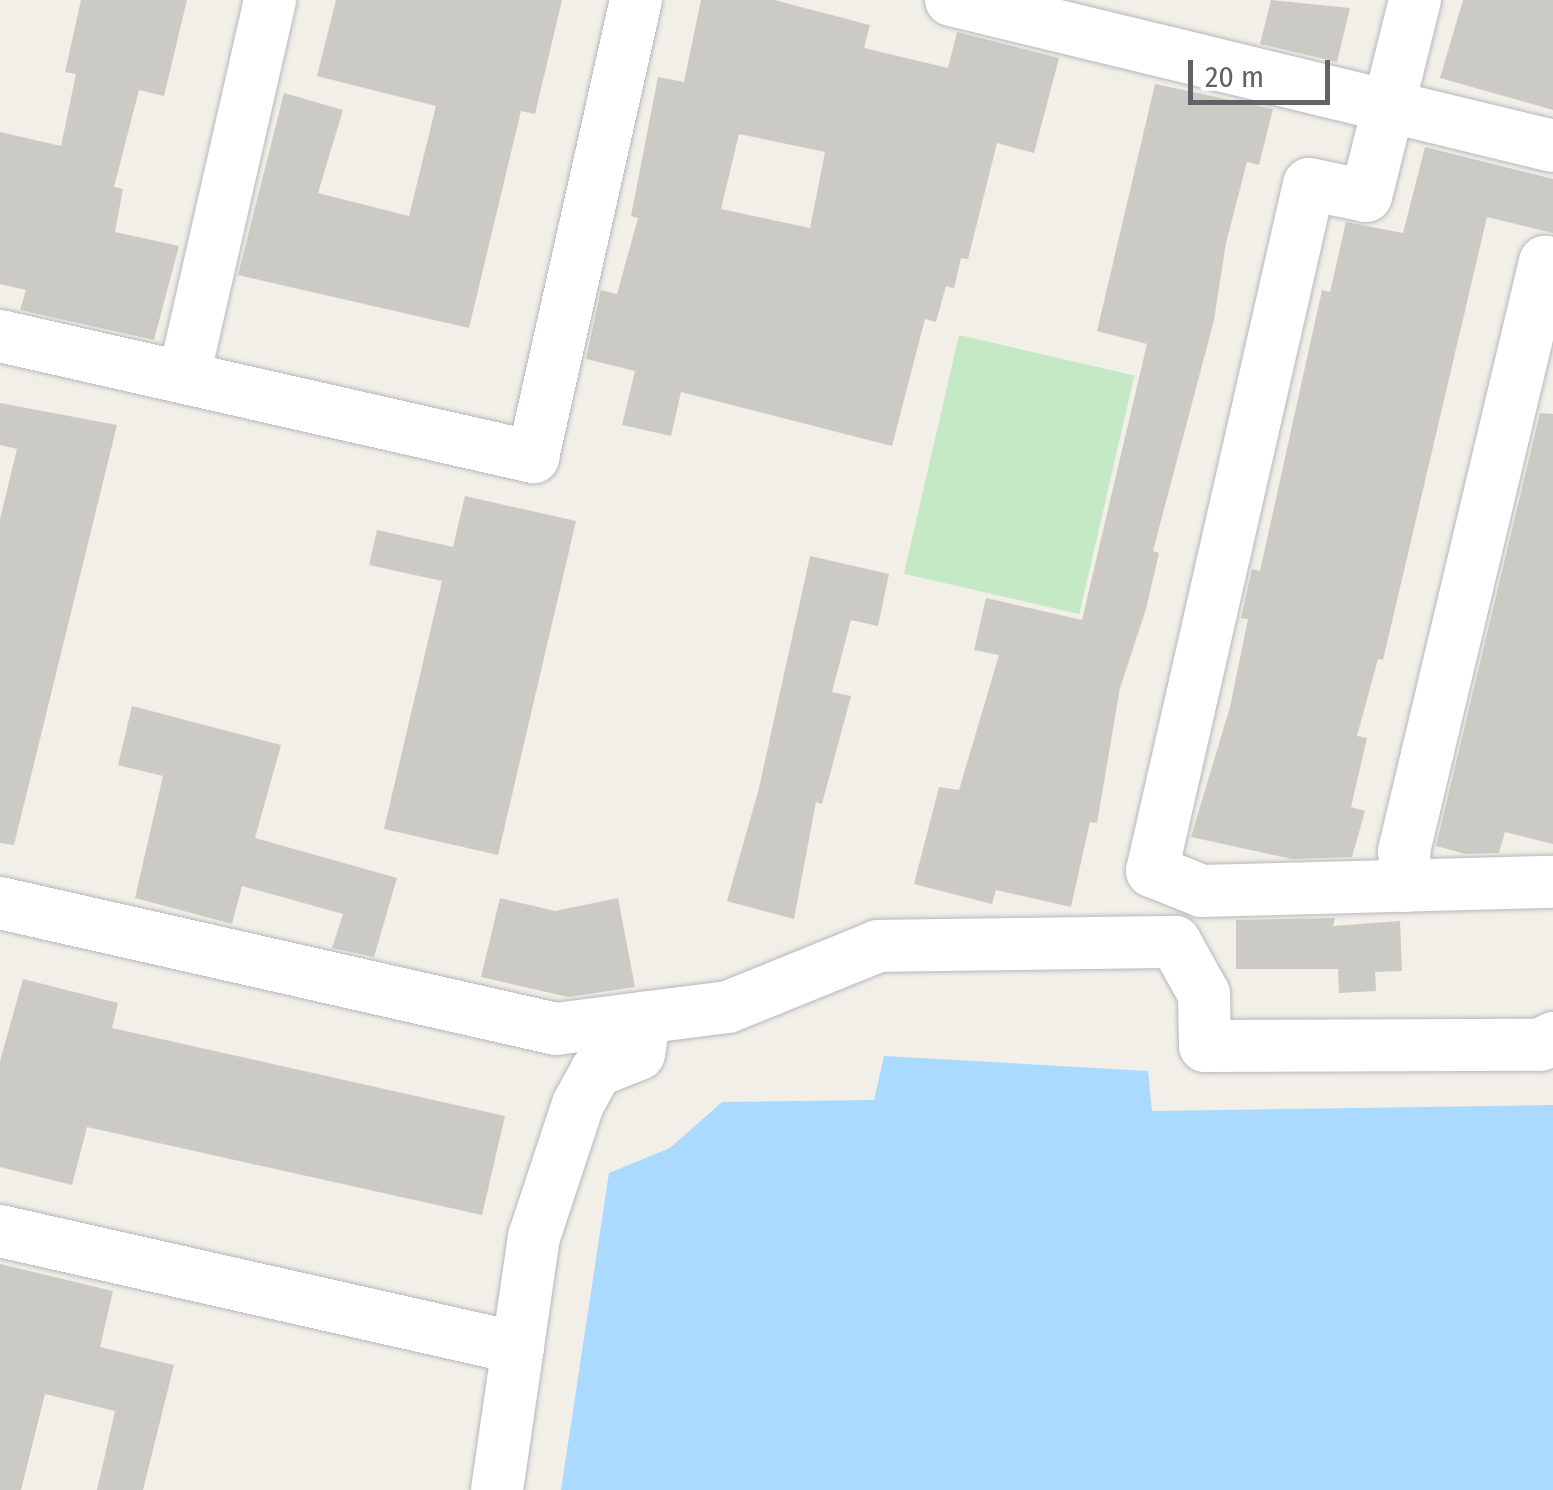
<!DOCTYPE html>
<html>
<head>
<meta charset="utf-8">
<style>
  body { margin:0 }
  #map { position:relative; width:1553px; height:1490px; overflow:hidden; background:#f1efe8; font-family:"Fira Sans Condensed",sans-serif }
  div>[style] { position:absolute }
  .green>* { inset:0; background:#c5e8c5; transform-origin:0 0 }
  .water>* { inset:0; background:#aadaff }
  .building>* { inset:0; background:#cccac5 }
  .roads { filter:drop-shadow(0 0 2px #b5b8bc) drop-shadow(0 0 2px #b5b8bc) }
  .minor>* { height:52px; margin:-26px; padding:0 26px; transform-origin:26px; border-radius:26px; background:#fff }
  span { translate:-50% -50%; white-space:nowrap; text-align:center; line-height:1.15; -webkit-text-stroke:10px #fff; paint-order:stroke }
  .scale { position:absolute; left:1188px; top:60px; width:142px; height:45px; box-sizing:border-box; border:5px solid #5f6368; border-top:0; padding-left:12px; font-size:30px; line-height:35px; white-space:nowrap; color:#5f6368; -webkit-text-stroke:8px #fff; paint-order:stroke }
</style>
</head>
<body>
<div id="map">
  <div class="green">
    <i style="left:959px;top:335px;width:180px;height:245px;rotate:13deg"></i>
  </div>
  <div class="water">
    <i style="clip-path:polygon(884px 1056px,1148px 1071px,1152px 1111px,1553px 1105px,1553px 1490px,561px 1490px,609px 1173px,670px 1148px,722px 1102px,874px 1100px)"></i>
  </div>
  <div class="building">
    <i style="clip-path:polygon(81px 0,187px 0,164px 96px,139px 90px,114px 187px,123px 189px,115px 232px,179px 246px,154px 340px,20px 310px,26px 290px,0 284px,0 132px,61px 146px,76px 74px,65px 72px)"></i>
    <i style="clip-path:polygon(336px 0,562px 0,535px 114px,521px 111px,469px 328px,238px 275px,284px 93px,343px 110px,318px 193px,409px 216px,436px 106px,317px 76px)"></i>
    <i style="clip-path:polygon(evenodd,701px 0,774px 0,870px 25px,864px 48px,948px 68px,957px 32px,1059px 58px,1034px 153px,997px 143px,968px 259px,961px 258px,954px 288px,946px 286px,936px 322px,925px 319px,892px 446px,681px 392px,671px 436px,622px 425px,635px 371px,586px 359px,601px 290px,617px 294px,638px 218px,631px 216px,658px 77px,684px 82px,701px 0,739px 134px,825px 152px,810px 228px,721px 209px,739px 134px)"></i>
    <i style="clip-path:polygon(1271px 0,1350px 8px,1337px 62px,1260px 44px)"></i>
    <i style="clip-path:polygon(1463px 0,1553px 0,1553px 110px,1440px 78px)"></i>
    <i style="clip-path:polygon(1155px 84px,1273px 109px,1259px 165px,1247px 162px,1226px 243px,1214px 320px,1153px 551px,1159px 553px,1146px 609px,1120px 688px,1097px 823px,1090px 822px,1071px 907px,996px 890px,992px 904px,914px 884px,939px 787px,959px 790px,999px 655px,974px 650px,986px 598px,1082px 620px,1147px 344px,1097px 331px)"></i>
    <i style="clip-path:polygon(1425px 147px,1553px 179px,1553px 233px,1487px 217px,1383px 660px,1378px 659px,1357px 736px,1367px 738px,1351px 807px,1365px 811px,1352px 857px,1292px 859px,1191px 837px,1230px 707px,1248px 619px,1241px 618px,1252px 569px,1260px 571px,1322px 290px,1330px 292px,1346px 222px,1403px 233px)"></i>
    <i style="clip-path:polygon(0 403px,117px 425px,14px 845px,0 843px,0 519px,17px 449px,0 445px)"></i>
    <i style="clip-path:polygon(1540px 413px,1553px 414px,1553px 844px,1505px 832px,1499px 853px,1466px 854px,1436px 846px)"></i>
    <i style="clip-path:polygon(465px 496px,576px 521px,498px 855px,384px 829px,442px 581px,369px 565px,377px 530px,453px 547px)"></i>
    <i style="clip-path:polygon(810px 556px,889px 574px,878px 626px,851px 620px,832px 692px,851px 696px,822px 804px,816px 802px,794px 919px,727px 901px,759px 788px)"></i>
    <i style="clip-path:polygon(132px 706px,281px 745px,255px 838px,397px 878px,374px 957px,332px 948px,343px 914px,242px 886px,232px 924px,135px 898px,163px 776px,118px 765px)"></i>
    <i style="clip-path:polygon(500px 898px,555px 911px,618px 898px,635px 987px,568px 997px,481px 977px)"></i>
    <i style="clip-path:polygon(1335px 918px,1333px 926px,1400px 921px,1402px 971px,1375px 972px,1376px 991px,1339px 993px,1338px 969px,1236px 969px,1236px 920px)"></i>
    <i style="clip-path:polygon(23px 979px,118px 1003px,112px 1028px,505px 1116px,482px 1215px,87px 1127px,72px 1185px,0 1167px,0 1061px)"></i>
    <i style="clip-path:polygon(0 1264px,113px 1291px,100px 1347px,174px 1365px,143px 1490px,97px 1490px,115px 1411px,45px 1394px,21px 1490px,0 1490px)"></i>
  </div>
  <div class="roads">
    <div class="minor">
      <i style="left:951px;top:0;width:619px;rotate:13.63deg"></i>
      <i style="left:1415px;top:0;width:202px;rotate:104deg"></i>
      <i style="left:1366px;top:196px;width:58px;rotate:-168.1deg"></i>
      <i style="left:1309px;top:184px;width:705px;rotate:102.87deg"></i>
      <i style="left:1152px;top:871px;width:54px;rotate:21.8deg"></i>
      <i style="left:1202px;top:891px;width:351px;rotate:-1.5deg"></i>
      <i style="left:0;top:336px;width:547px;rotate:12.79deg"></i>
      <i style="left:533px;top:457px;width:468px;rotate:-77.3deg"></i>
      <i style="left:184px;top:376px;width:386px;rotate:-77.1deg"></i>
      <i style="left:1406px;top:886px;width:35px;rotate:-93deg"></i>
      <i style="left:1404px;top:851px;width:606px;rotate:-76.54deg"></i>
      <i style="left:1545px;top:262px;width:8px;rotate:14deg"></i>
      <i style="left:0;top:903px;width:570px;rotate:12.77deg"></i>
      <i style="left:556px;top:1029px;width:173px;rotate:-7.3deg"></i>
      <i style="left:728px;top:1007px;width:162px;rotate:-22.1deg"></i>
      <i style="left:878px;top:946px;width:297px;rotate:-0.8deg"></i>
      <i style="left:1175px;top:942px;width:60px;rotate:60.9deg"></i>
      <i style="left:1204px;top:994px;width:52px;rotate:88.9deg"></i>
      <i style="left:1205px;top:1046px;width:335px;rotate:-0.2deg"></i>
      <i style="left:1540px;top:1045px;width:15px;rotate:-28deg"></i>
      <i style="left:0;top:1231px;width:531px;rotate:12.73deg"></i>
      <i style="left:497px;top:1490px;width:256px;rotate:-81.7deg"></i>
      <i style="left:534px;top:1237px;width:140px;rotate:-71.7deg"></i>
      <i style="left:578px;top:1104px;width:38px;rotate:-61deg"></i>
      <i style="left:596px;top:1071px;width:46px;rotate:-21.6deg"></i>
      <i style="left:639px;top:1054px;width:37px;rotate:-81deg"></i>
    </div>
  </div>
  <div class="scale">20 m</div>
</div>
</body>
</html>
